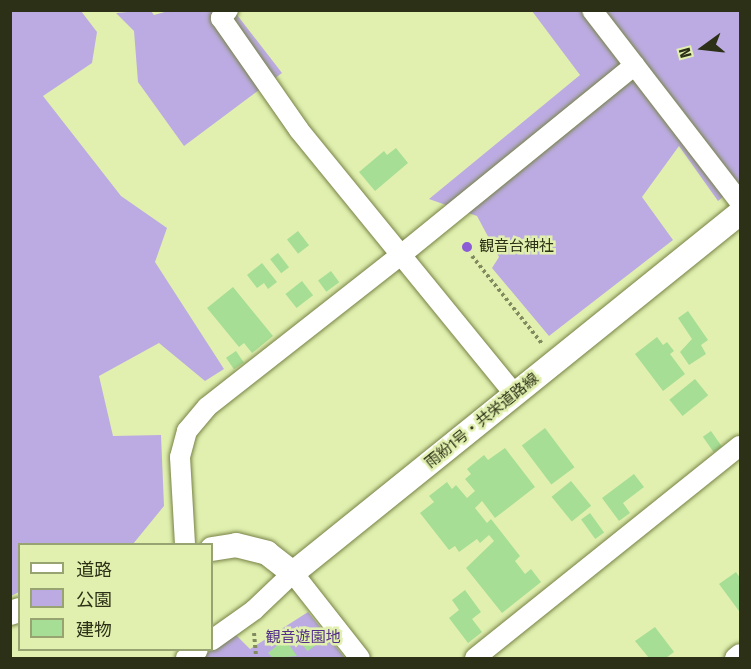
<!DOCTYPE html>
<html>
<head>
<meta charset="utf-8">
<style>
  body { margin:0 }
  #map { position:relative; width:751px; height:669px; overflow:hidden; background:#e1f0af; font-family:"Fira Sans Condensed","Noto Sans JP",sans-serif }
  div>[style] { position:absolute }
  .green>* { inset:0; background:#bcabe2 }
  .building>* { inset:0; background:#a6de95; transform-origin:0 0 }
  .path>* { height:4px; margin-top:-2px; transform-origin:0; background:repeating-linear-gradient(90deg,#828b5f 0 3px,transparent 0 6px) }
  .roads { filter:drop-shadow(0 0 2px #768246) drop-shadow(0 0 2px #768246) }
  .minor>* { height:20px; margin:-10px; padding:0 10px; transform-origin:10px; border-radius:10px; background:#fff }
  .tertiary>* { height:24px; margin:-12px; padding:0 12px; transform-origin:12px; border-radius:12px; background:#fff }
  .dots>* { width:16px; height:16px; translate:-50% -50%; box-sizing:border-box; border:3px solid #e1f0af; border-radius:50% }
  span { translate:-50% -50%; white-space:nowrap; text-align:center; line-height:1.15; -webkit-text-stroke:5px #e1f0af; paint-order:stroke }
  .poi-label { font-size:15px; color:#2b3016 }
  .left { translate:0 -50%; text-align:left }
  .street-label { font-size:15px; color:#2b3016 }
  .park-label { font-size:15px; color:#542f8a }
  .frame { position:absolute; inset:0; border:12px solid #2b3016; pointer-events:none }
  .legend { position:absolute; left:18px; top:543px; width:195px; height:108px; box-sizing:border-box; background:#e1f0af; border:2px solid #98a372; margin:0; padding:8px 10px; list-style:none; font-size:18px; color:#2b3016 }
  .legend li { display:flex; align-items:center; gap:12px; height:30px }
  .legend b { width:30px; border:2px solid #98a372 }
  .north { position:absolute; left:673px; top:18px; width:60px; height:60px; -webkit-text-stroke:4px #e1f0af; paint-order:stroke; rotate:255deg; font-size:16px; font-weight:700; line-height:24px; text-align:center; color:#2b3016 }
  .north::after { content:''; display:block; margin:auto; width:21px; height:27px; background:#2b3016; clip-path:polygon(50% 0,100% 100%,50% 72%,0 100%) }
</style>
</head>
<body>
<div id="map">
  <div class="green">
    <i style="clip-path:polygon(150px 10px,154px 15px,172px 10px,234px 11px,282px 73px,184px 146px,138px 82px,134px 31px,116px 13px)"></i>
    <i style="clip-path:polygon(10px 11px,81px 11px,97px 32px,92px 63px,43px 96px,121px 196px,167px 228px,155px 262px,224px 369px,205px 381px,159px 343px,99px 376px,113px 436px,161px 435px,164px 506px,133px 544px,20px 544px,19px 592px,11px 596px)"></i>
    <i style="clip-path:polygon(532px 11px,740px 11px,740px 183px,718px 201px,679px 146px,642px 197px,673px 240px,549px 336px,492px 268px,499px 257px,477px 216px,429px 199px,580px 75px)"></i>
    <i style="clip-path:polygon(308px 612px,345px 658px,200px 658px,235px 634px,250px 649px)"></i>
  </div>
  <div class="building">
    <i style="clip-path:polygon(396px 148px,408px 163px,375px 191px,359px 172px,384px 151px,387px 155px)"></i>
    <i style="left:298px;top:231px;width:18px;height:14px;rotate:52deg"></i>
    <i style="left:278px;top:253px;width:18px;height:10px;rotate:52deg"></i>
    <i style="clip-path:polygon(262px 263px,277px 282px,268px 289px,264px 283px,257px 288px,247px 275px)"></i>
    <i style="left:331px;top:271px;width:14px;height:16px;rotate:54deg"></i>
    <i style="left:302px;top:281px;width:18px;height:21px;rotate:52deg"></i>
    <i style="clip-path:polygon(233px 287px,273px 336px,252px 353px,244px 343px,239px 347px,207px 308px)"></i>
    <i style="clip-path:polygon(688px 311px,708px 340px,701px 345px,706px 354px,689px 365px,680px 352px,692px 339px,678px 318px)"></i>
    <i style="clip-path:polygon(657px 337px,663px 345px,667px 342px,674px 351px,670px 354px,685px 374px,663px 391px,635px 354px)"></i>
    <i style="left:236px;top:351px;width:14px;height:12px;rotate:56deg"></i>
    <i style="left:695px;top:379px;width:21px;height:33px;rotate:51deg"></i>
    <i style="left:545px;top:428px;width:49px;height:29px;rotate:53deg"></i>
    <i style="left:711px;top:431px;width:19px;height:10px;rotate:55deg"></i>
    <i style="clip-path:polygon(505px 448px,535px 487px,495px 518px,482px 501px,475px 508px,487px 523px,491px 519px,520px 556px,515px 561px,525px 574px,531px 569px,541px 582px,502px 613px,466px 568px,494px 541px,489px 535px,480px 543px,477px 539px,459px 552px,455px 546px,449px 550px,420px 513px,434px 502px,429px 496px,447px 482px,452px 489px,456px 485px,467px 498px,475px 491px,465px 479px,471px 474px,467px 469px,484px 455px,488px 460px)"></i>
    <i style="clip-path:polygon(634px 474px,644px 487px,623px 503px,630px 513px,619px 521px,602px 498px)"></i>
    <i style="left:571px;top:481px;width:32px;height:25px;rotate:51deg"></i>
    <i style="left:590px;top:513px;width:24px;height:11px;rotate:54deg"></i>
    <i style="clip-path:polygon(736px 572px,740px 578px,739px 611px,719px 584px)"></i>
    <i style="clip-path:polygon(465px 590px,481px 612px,472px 619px,482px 632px,468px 643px,449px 618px,459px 610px,452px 600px)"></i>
    <i style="left:317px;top:627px;width:14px;height:22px;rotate:54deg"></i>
    <i style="clip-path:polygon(655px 627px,674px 652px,666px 658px,649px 658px,635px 641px)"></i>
    <i style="clip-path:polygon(285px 639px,297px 656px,273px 658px,268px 653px)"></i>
  </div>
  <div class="path">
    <i style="left:472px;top:256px;width:114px;rotate:51.4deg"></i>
    <i style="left:254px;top:633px;width:25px;rotate:85deg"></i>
  </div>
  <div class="roads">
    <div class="minor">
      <i style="left:228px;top:10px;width:11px;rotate:131deg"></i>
      <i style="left:221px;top:18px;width:136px;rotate:55.1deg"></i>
      <i style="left:299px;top:130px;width:161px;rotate:50.8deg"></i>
      <i style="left:401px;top:255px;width:301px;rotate:-39.1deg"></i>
      <i style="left:592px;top:10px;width:242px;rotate:52.4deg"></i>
      <i style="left:185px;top:544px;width:87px;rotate:-93.3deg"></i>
      <i style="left:180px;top:457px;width:27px;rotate:-75deg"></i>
      <i style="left:187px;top:431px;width:31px;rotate:-50deg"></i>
      <i style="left:207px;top:407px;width:246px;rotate:-38.1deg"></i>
      <i style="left:401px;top:255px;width:181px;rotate:50.8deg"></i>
      <i style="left:212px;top:640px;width:52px;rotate:-35.5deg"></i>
      <i style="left:254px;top:610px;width:54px;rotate:-43.5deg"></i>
      <i style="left:293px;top:573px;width:108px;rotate:51.8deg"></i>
      <i style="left:186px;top:658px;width:14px;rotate:-34deg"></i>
      <i style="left:475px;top:658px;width:339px;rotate:-38.7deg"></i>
      <i style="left:735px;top:658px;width:6px;rotate:-39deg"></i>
    </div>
    <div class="tertiary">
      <i style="left:212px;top:549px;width:24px;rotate:-9deg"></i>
      <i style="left:236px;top:545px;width:32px;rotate:14deg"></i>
      <i style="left:267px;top:553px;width:33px;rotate:38deg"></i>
      <i style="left:293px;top:573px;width:574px;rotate:-38.85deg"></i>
      <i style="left:10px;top:613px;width:10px;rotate:-17deg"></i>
    </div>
  </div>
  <div class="dots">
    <i style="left:467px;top:247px;background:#8b5cd5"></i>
  </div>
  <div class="poi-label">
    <span class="left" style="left:479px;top:247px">観音台神社</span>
  </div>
  <div class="street-label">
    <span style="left:482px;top:421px;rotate:-39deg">雨紛1号・共栄道路線</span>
  </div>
  <div class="park-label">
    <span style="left:303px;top:638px">観音遊園地</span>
  </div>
  <div class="frame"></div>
  <ul class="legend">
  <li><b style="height:8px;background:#fff"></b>道路</li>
  <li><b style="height:16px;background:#bcabe2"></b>公園</li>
  <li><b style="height:16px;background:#a6de95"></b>建物</li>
  </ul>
  <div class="north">N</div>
</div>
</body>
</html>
